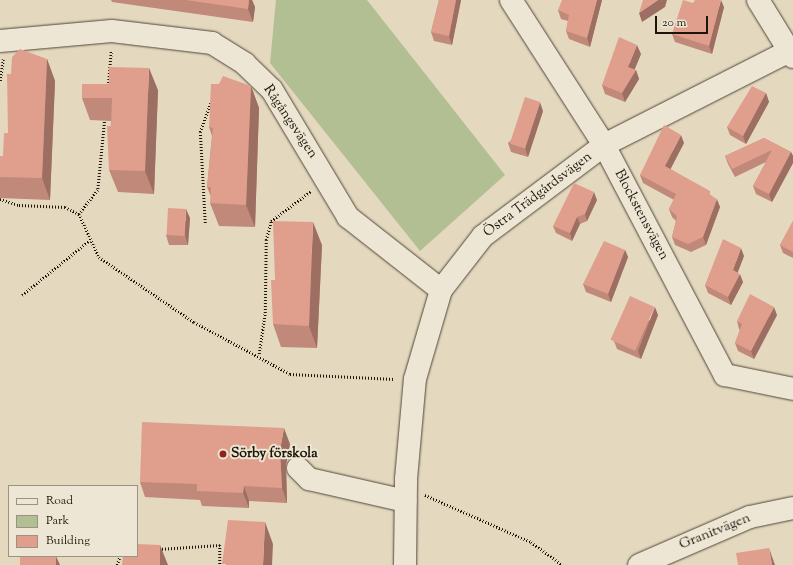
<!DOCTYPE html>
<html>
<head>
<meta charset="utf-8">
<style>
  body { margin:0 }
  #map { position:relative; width:793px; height:565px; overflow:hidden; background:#e4d8bf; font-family:"Sorts Mill Goudy",serif }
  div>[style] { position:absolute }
  .green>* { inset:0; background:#b2bf93 }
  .path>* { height:2.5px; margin-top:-1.25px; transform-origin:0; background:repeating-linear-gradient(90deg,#1e1509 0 1px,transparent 0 3px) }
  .roads { filter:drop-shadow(0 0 1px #504636) drop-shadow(0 0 1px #504636) }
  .minor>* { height:22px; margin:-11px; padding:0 11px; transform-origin:11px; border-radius:11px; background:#ede6d5 }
  .wall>* { inset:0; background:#c18979 }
  .shaded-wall>* { inset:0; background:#9d6f63 }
  .building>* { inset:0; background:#e09f8d; transform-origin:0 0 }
  .dots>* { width:11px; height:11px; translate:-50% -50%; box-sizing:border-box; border:2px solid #ede6d5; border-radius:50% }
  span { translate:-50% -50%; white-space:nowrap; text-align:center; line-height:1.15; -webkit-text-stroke:4px #ede6d5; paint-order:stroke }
  .street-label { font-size:14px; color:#1e1509 }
  .poi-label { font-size:14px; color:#1e1509; font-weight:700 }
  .left { translate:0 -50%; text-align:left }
  .legend { position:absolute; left:8px; top:485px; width:130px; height:72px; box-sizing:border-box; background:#ede6d5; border:1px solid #9a9283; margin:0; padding:5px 7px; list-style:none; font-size:12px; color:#1e1509 }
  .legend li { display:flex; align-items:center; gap:8px; height:20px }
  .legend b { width:20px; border:1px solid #9a9283 }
  .scale { position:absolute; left:655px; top:16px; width:53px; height:18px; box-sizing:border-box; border:2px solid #1e1509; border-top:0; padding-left:5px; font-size:12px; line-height:14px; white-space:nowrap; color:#1e1509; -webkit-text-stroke:3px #ede6d5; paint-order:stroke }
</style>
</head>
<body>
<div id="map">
  <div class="green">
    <i style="clip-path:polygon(276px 0,367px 0,505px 175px,420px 251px,270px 63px)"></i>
  </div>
  <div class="path">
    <i style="left:0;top:81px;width:22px;rotate:-82deg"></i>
    <i style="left:108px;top:86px;width:35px;rotate:-85deg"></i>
    <i style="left:105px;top:119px;width:71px;rotate:95.6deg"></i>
    <i style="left:98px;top:190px;width:31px;rotate:128deg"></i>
    <i style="left:79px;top:214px;width:47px;rotate:65.1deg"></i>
    <i style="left:99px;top:257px;width:115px;rotate:34.4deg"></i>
    <i style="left:194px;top:322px;width:109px;rotate:28.4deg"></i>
    <i style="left:290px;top:374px;width:105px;rotate:2.7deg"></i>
    <i style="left:0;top:199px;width:20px;rotate:18deg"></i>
    <i style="left:19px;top:205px;width:46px;rotate:2.5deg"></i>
    <i style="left:65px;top:207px;width:16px;rotate:27deg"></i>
    <i style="left:205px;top:223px;width:91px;rotate:-93.1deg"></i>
    <i style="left:200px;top:132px;width:33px;rotate:-70deg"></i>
    <i style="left:22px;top:295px;width:87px;rotate:-39deg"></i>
    <i style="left:259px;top:354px;width:41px;rotate:-81.7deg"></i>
    <i style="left:265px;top:313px;width:73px;rotate:-89.2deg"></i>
    <i style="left:266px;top:240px;width:20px;rotate:-75deg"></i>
    <i style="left:271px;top:221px;width:50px;rotate:-36.9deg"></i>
    <i style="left:425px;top:495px;width:116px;rotate:23.9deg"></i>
    <i style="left:531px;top:542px;width:39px;rotate:36deg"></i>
    <i style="left:159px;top:549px;width:61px;rotate:-3.8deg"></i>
    <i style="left:220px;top:545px;width:20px;rotate:90deg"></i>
    <i style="left:117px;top:565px;width:9px;rotate:-72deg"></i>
  </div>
  <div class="roads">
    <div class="minor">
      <i style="left:511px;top:0;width:172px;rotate:57.3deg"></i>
      <i style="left:604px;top:145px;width:260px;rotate:62.3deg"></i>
      <i style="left:725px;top:375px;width:69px;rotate:11.6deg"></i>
      <i style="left:758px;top:0;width:67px;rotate:58.4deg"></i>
      <i style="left:0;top:41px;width:112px;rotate:-5.1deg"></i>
      <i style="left:112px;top:31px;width:101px;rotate:6.8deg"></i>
      <i style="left:212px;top:43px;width:39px;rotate:32deg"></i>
      <i style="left:245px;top:64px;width:37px;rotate:44deg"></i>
      <i style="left:272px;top:90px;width:148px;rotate:59.1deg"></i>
      <i style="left:348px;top:217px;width:118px;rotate:38.1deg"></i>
      <i style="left:298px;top:468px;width:16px;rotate:45deg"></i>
      <i style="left:309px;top:479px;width:99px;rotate:12.8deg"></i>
      <i style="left:405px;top:565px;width:86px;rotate:-89.3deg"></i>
      <i style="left:406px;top:479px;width:100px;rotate:-84.9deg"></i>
      <i style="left:415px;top:379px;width:93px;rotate:-73.7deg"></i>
      <i style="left:441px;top:290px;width:68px;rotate:-52.1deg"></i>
      <i style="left:483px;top:236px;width:151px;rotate:-36.9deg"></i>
      <i style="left:604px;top:145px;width:212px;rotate:-26.9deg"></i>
      <i style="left:639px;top:565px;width:121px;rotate:-23.4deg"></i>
      <i style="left:750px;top:517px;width:44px;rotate:-11.8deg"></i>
    </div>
  </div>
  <div class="wall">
    <i style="clip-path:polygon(111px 0,252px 0,255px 7px,253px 22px,112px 2px)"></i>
    <i style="clip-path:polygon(439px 0,461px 0,452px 45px,434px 41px,431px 32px)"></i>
    <i style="clip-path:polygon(602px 0,590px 47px,569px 39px,566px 31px,568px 21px,561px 19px,558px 10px)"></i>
    <i style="clip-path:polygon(693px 3px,724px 7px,712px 54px,675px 42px,672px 34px)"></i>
    <i style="clip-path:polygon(641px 54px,634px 70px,636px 70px,639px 79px,625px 102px,605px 94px,602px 85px)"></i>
    <i style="clip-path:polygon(47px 59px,55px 81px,50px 200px,0 198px,0 156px,3px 156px,8px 133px,11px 74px)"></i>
    <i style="clip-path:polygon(251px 86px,259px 108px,255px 227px,219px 226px,210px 203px,211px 197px,207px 187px,212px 136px,209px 127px)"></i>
    <i style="clip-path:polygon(158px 90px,154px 194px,118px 192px,109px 170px,111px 121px,90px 120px,82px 98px)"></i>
    <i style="clip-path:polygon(766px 93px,769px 102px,746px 144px,730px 135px,727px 127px)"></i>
    <i style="clip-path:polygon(543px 111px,528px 157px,511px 152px,508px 143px)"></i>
    <i style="clip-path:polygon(764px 138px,791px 152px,793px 156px,793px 163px,772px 202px,756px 194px,753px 186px,766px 162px,735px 177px,728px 164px,725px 156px)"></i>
    <i style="clip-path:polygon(684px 143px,670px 169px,712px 196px,720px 207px,706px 245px,691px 252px,675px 245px,672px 237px,676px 221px,672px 217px,669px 209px,674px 200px,643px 183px,640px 175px)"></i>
    <i style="clip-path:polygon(597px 200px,587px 221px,580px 224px,572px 241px,556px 233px,553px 226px)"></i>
    <i style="clip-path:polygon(190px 218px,188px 245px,169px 245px,166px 235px)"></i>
    <i style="clip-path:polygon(793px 221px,793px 258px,783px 253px,780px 245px)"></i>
    <i style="clip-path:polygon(322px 245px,317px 348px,281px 347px,273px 324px,275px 280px)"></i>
    <i style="clip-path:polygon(625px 250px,628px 257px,611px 302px,586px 292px,583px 284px)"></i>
    <i style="clip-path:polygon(744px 256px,737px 273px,743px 282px,731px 305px,708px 293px,705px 285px)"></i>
    <i style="clip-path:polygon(658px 315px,641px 359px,617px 349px,614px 341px)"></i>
    <i style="clip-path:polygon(777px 315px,754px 359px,738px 351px,735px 343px,740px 330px,739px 329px,737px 321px)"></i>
    <i style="clip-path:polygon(290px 444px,286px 465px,287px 503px,249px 501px,249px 508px,202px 506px,200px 500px,145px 497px,140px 482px)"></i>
  </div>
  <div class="shaded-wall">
    <i style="clip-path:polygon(249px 0,252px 0,255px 7px,253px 22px,248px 9px)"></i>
    <i style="clip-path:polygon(456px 0,461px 0,452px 45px,449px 36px)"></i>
    <i style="clip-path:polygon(597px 0,602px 0,590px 47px,587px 38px)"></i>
    <i style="clip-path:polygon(658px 0,667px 0,665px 7px,642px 22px,639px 13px)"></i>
    <i style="clip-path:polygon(721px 0,724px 7px,712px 54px,709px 46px)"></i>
    <i style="clip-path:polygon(637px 45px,641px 54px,632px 76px,628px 67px)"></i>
    <i style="clip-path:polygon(47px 59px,55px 81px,50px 200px,42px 178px)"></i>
    <i style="clip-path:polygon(149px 68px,158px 90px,154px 194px,145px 171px)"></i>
    <i style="clip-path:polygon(636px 70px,639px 79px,625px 102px,622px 93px)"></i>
    <i style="clip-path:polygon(251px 86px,259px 108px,255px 227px,246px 205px)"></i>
    <i style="clip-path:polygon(766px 93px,769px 102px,746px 144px,743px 136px)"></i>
    <i style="clip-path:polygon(540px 102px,543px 111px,528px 157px,525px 148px)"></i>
    <i style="clip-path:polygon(681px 135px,684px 143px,668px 174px,665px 166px)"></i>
    <i style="clip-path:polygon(791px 152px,793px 156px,793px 163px,772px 202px,769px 194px)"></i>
    <i style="clip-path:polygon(594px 192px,597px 200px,587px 221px,585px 214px)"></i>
    <i style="clip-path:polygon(717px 199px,720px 207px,706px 245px,703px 237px)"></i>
    <i style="clip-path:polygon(186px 209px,190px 218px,188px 245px,185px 236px)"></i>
    <i style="clip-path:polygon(577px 217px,580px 224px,572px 241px,570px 233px)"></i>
    <i style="clip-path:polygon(313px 222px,322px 245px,317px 348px,309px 326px)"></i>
    <i style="clip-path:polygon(741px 248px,744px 256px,736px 277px,733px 270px)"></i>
    <i style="clip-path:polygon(625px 250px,628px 257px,611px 302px,608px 294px)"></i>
    <i style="clip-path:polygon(740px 274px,743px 282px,731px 305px,728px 297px)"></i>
    <i style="clip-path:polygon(655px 307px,658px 315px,641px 359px,638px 351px)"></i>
    <i style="clip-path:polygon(774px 307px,777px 315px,754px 359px,751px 351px)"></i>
    <i style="clip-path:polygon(284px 428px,290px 444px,286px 465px,287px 503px,282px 488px,280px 450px)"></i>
    <i style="clip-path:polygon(244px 486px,249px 501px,249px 508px,243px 493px)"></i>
    <i style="clip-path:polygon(265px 522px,273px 544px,272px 565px,263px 565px)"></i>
    <i style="clip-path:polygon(160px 545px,168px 565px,160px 565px)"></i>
    <i style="clip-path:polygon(769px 548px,775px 565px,772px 565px)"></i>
    <i style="clip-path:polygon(56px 556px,60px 565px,56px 565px)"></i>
  </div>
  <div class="building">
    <i style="clip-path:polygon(186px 0,249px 0,248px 9px)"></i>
    <i style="clip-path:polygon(439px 0,456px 0,449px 36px,431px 32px)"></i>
    <i style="clip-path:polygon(562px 0,597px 0,587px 38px,566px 31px,569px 15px,558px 10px)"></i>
    <i style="clip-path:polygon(643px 0,658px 0,639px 13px)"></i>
    <i style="clip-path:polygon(683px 0,693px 3px,695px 0,721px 0,709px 46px,672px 34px)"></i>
    <i style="clip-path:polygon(619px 37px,637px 45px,628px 67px,636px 70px,622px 93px,602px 85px)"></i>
    <i style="clip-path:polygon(20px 49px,47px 59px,42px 178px,0 177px,0 156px,3px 156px,4px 133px,8px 133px,7px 74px,11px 74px,12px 57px)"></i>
    <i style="clip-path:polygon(109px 67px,149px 68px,145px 171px,109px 170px,107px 126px,111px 126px,112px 98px,82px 98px,82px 84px,109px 84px)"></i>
    <i style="clip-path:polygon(223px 76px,251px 86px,246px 205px,210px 203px,211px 187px,207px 187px,213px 128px,209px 127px,211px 84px,219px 84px)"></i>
    <i style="clip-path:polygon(752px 86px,766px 93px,743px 136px,727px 127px)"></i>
    <i style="left:525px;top:97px;width:16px;height:49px;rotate:18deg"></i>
    <i style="clip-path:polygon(664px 125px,681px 135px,665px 166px,710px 191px,710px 195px,717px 199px,703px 237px,688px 244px,672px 237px,677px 216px,669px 209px,676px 194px,640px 175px)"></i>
    <i style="clip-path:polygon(764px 138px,791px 152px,769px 194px,753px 186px,772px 150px,732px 169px,725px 156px)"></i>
    <i style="clip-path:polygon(574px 183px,594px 192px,585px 214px,577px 217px,570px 233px,553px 226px)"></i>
    <i style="left:168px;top:208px;width:18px;height:27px;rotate:3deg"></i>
    <i style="clip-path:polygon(273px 221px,313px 222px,309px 326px,273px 324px,271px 280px,275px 280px)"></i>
    <i style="clip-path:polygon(793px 221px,793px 252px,780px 245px)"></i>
    <i style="clip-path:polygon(723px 239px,741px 248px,733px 270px,740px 274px,728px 297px,705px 285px)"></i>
    <i style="clip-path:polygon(604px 241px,625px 250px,608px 294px,583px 284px)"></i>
    <i style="clip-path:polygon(750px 294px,774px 307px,751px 351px,735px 343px,742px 324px,737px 321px)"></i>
    <i style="left:630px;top:296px;width:27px;height:48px;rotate:24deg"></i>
    <i style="clip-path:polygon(142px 422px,284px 428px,280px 450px,282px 488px,244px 486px,243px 493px,197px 491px,197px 484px,140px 482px)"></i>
    <i style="clip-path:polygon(228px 520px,265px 522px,263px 565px,226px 565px,226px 564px,222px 564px)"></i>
    <i style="clip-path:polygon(137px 544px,160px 545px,160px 565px,122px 565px,123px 556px,137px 556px)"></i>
    <i style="clip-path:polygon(769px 548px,772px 565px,738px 565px,736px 553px)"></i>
    <i style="left:20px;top:556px;width:36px;height:9px"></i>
  </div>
  <div class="dots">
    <i style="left:223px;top:454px;background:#8f2418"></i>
  </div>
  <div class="street-label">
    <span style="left:290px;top:122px;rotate:56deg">Rågångsvägen</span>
    <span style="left:538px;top:195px;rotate:-37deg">Östra Trädgårdsvägen</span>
    <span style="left:641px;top:215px;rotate:62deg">Blockstensvägen</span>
    <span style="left:715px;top:532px;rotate:-22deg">Granitvägen</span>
  </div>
  <div class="poi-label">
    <span class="left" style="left:231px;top:454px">Sörby förskola</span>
  </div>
  <ul class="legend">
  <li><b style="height:5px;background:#ede6d5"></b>Road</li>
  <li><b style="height:11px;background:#b2bf93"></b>Park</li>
  <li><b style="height:11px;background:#e09f8d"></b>Building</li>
  </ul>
  <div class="scale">20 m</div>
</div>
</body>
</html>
